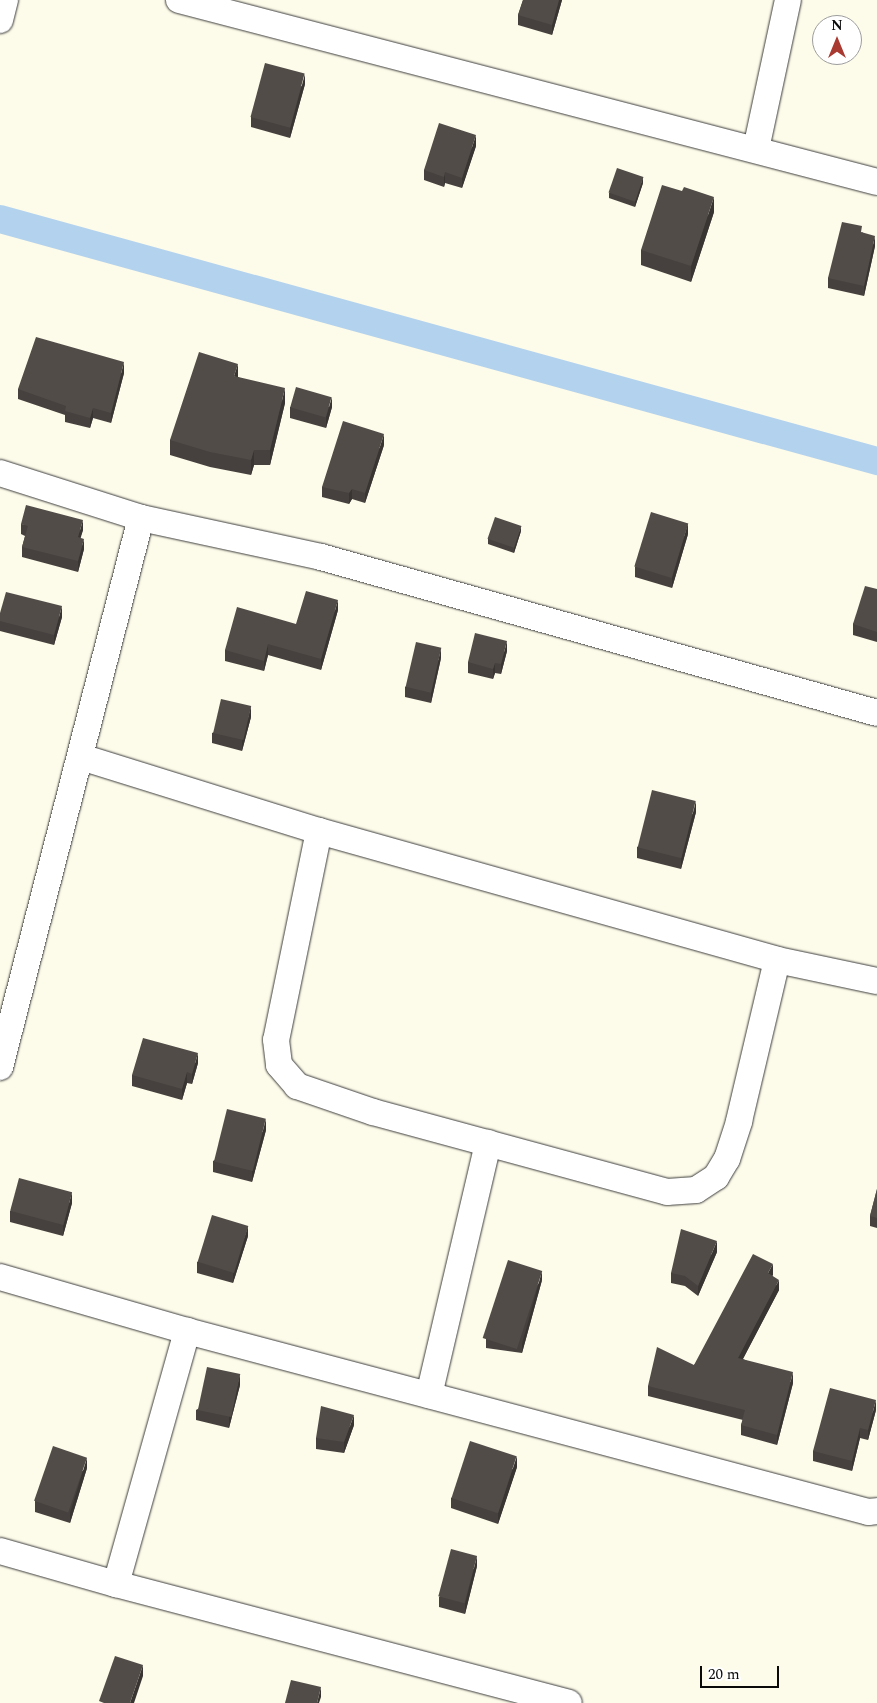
<!DOCTYPE html>
<html>
<head>
<meta charset="utf-8">
<style>
  body { margin:0 }
  #map { position:relative; width:877px; height:1703px; overflow:hidden; background:#fdfbe9; font-family:Spectral,serif }
  div>[style] { position:absolute }
  .canal>* { height:28px; margin:-14px; padding:0 14px; transform-origin:14px; border-radius:14px; background:#b3d2ee }
  .roads { filter:drop-shadow(0 0 1px #3d3d3d) drop-shadow(0 0 1px #3d3d3d) }
  .street>* { height:26px; margin:-13px; padding:0 13px; transform-origin:13px; border-radius:13px; background:#fff }
  .wall>* { inset:0; background:#46413e }
  .shaded-wall>* { inset:0; background:#393532 }
  .building>* { inset:0; background:#514c48; transform-origin:0 0 }
  span { translate:-50% -50%; white-space:nowrap; text-align:center; line-height:1.15; -webkit-text-stroke:5px #fff; paint-order:stroke }
  .north { position:absolute; left:812px; top:15px; width:50px; height:50px; box-sizing:border-box; background:#fff; border:1px solid #9d9d9d; border-radius:50%; rotate:0deg; font-size:14px; font-weight:700; line-height:20px; text-align:center; color:#0a0a0a }
  .north::after { content:''; display:block; margin:auto; width:18px; height:22px; background:#a93a32; clip-path:polygon(50% 0,100% 100%,50% 72%,0 100%) }
  .scale { position:absolute; left:700px; top:1666px; width:79px; height:22px; box-sizing:border-box; border:2px solid #0a0a0a; border-top:0; padding-left:6px; font-size:15px; line-height:18px; white-space:nowrap; color:#0a0a0a; -webkit-text-stroke:4px #fff; paint-order:stroke }
</style>
</head>
<body>
<div id="map">
  <div class="canal">
    <i style="left:0;top:219px;width:910px;rotate:15.43deg"></i>
  </div>
  <div class="roads">
    <div class="street">
      <i style="left:179px;top:0;width:721px;rotate:14.61deg"></i>
      <i style="left:0;top:20px;width:21px;rotate:-76deg"></i>
      <i style="left:756px;top:149px;width:152px;rotate:-77.9deg"></i>
      <i style="left:0;top:473px;width:148px;rotate:17.7deg"></i>
      <i style="left:141px;top:518px;width:184px;rotate:12.2deg"></i>
      <i style="left:321px;top:557px;width:577px;rotate:15.67deg"></i>
      <i style="left:81px;top:757px;width:249px;rotate:17.3deg"></i>
      <i style="left:319px;top:831px;width:476px;rotate:15.7deg"></i>
      <i style="left:777px;top:960px;width:102px;rotate:11.9deg"></i>
      <i style="left:319px;top:831px;width:213px;rotate:101.6deg"></i>
      <i style="left:276px;top:1040px;width:25px;rotate:83deg"></i>
      <i style="left:279px;top:1065px;width:28px;rotate:49deg"></i>
      <i style="left:297px;top:1086px;width:80px;rotate:18.9deg"></i>
      <i style="left:373px;top:1112px;width:305px;rotate:15.2deg"></i>
      <i style="left:667px;top:1192px;width:29px;rotate:-4deg"></i>
      <i style="left:696px;top:1190px;width:24px;rotate:-33deg"></i>
      <i style="left:716px;top:1177px;width:21px;rotate:-59deg"></i>
      <i style="left:727px;top:1159px;width:40px;rotate:-72deg"></i>
      <i style="left:739px;top:1121px;width:165px;rotate:-76.7deg"></i>
      <i style="left:0;top:1067px;width:567px;rotate:-75.6deg"></i>
      <i style="left:0;top:1277px;width:195px;rotate:16.1deg"></i>
      <i style="left:187px;top:1331px;width:705px;rotate:14.88deg"></i>
      <i style="left:868px;top:1512px;width:9px;rotate:-6deg"></i>
      <i style="left:429px;top:1395px;width:259px;rotate:-76.8deg"></i>
      <i style="left:0;top:1551px;width:121px;rotate:15.9deg"></i>
      <i style="left:116px;top:1584px;width:468px;rotate:14.7deg"></i>
      <i style="left:116px;top:1584px;width:263px;rotate:-74.3deg"></i>
    </div>
  </div>
  <div class="wall">
    <i style="clip-path:polygon(523px 0,562px 0,552px 35px,518px 25px,518px 15px)"></i>
    <i style="clip-path:polygon(305px 84px,290px 138px,251px 127px,251px 117px)"></i>
    <i style="clip-path:polygon(476px 146px,462px 188px,445px 183px,444px 187px,424px 180px,424px 170px)"></i>
    <i style="clip-path:polygon(643px 183px,635px 207px,609px 198px,609px 193px)"></i>
    <i style="clip-path:polygon(714px 212px,691px 282px,641px 265px,641px 250px)"></i>
    <i style="clip-path:polygon(862px 232px,875px 246px,864px 296px,828px 288px,828px 278px)"></i>
    <i style="clip-path:polygon(124px 373px,111px 423px,93px 418px,90px 428px,65px 422px,65px 415px,18px 399px,18px 389px)"></i>
    <i style="clip-path:polygon(238px 377px,285px 403px,270px 465px,254px 465px,251px 475px,210px 467px,170px 455px,170px 440px)"></i>
    <i style="clip-path:polygon(290px 407px,332px 407px,326px 428px,290px 418px)"></i>
    <i style="clip-path:polygon(384px 445px,365px 503px,352px 499px,349px 504px,322px 497px,322px 487px)"></i>
    <i style="clip-path:polygon(21px 524px,83px 530px,80px 538px,84px 549px,78px 572px,22px 557px,22px 547px,25px 536px,21px 534px)"></i>
    <i style="clip-path:polygon(521px 531px,514px 553px,488px 544px,488px 539px)"></i>
    <i style="clip-path:polygon(688px 534px,672px 588px,635px 577px,635px 567px)"></i>
    <i style="clip-path:polygon(877px 589px,877px 642px,853px 635px,853px 624px)"></i>
    <i style="clip-path:polygon(338px 610px,321px 670px,268px 655px,264px 671px,225px 661px,225px 650px,296px 624px)"></i>
    <i style="clip-path:polygon(0 613px,62px 617px,54px 645px,0 631px)"></i>
    <i style="clip-path:polygon(507px 651px,501px 674px,495px 673px,493px 679px,468px 673px,468px 662px)"></i>
    <i style="clip-path:polygon(441px 658px,431px 703px,405px 697px,405px 687px)"></i>
    <i style="clip-path:polygon(251px 717px,242px 751px,212px 743px,212px 733px)"></i>
    <i style="clip-path:polygon(696px 812px,681px 869px,637px 858px,637px 847px)"></i>
    <i style="clip-path:polygon(198px 1063px,192px 1084px,187px 1083px,182px 1100px,132px 1086px,132px 1075px)"></i>
    <i style="clip-path:polygon(266px 1130px,252px 1182px,213px 1172px,213px 1161px)"></i>
    <i style="clip-path:polygon(877px 1189px,877px 1228px,870px 1226px,870px 1216px)"></i>
    <i style="clip-path:polygon(72px 1203px,63px 1236px,10px 1222px,10px 1211px)"></i>
    <i style="clip-path:polygon(248px 1236px,233px 1283px,197px 1273px,197px 1262px)"></i>
    <i style="clip-path:polygon(717px 1252px,698px 1296px,685px 1286px,671px 1283px,671px 1273px)"></i>
    <i style="clip-path:polygon(773px 1275px,772px 1276px,779px 1290px,743px 1359px,793px 1383px,777px 1445px,741px 1435px,741px 1425px,743px 1420px,648px 1396px,648px 1386px,694px 1365px)"></i>
    <i style="clip-path:polygon(542px 1280px,522px 1353px,486px 1348px,486px 1339px)"></i>
    <i style="clip-path:polygon(240px 1385px,229px 1428px,196px 1420px,196px 1410px)"></i>
    <i style="clip-path:polygon(876px 1410px,868px 1440px,860px 1438px,852px 1471px,813px 1461px,813px 1451px)"></i>
    <i style="clip-path:polygon(354px 1425px,344px 1453px,316px 1449px,316px 1438px)"></i>
    <i style="clip-path:polygon(517px 1467px,498px 1524px,451px 1508px,451px 1498px)"></i>
    <i style="clip-path:polygon(87px 1468px,70px 1523px,35px 1512px,35px 1501px)"></i>
    <i style="clip-path:polygon(477px 1566px,465px 1614px,439px 1607px,439px 1597px)"></i>
  </div>
  <div class="shaded-wall">
    <i style="clip-path:polygon(559px 0,562px 0,552px 35px,552px 25px)"></i>
    <i style="clip-path:polygon(305px 74px,305px 84px,290px 138px,290px 128px)"></i>
    <i style="clip-path:polygon(476px 135px,476px 146px,462px 188px,462px 178px)"></i>
    <i style="clip-path:polygon(445px 172px,445px 183px,444px 187px,444px 177px)"></i>
    <i style="clip-path:polygon(643px 177px,643px 183px,635px 207px,635px 202px)"></i>
    <i style="clip-path:polygon(714px 197px,714px 212px,691px 282px,691px 266px)"></i>
    <i style="clip-path:polygon(875px 236px,875px 246px,864px 296px,864px 286px)"></i>
    <i style="clip-path:polygon(124px 362px,124px 373px,111px 423px,111px 413px)"></i>
    <i style="clip-path:polygon(238px 364px,238px 379px,234px 376px)"></i>
    <i style="clip-path:polygon(285px 388px,285px 403px,270px 465px,270px 450px)"></i>
    <i style="clip-path:polygon(332px 397px,332px 407px,326px 428px,326px 417px)"></i>
    <i style="clip-path:polygon(93px 408px,93px 418px,90px 428px,90px 418px)"></i>
    <i style="clip-path:polygon(384px 434px,384px 445px,365px 503px,365px 493px)"></i>
    <i style="clip-path:polygon(254px 450px,254px 465px,251px 475px,251px 460px)"></i>
    <i style="clip-path:polygon(352px 489px,352px 499px,349px 504px,349px 493px)"></i>
    <i style="clip-path:polygon(83px 520px,83px 530px,78px 547px,78px 537px)"></i>
    <i style="clip-path:polygon(688px 523px,688px 534px,672px 588px,672px 578px)"></i>
    <i style="clip-path:polygon(521px 526px,521px 531px,514px 553px,514px 548px)"></i>
    <i style="clip-path:polygon(84px 539px,84px 549px,78px 572px,78px 561px)"></i>
    <i style="clip-path:polygon(338px 600px,338px 610px,321px 670px,321px 659px)"></i>
    <i style="clip-path:polygon(62px 606px,62px 617px,54px 645px,54px 635px)"></i>
    <i style="clip-path:polygon(507px 641px,507px 651px,501px 674px,501px 664px)"></i>
    <i style="clip-path:polygon(268px 644px,268px 655px,264px 671px,264px 661px)"></i>
    <i style="clip-path:polygon(441px 648px,441px 658px,431px 703px,431px 693px)"></i>
    <i style="clip-path:polygon(495px 663px,495px 673px,493px 679px,493px 669px)"></i>
    <i style="clip-path:polygon(251px 706px,251px 717px,242px 751px,242px 741px)"></i>
    <i style="clip-path:polygon(696px 801px,696px 812px,681px 869px,681px 858px)"></i>
    <i style="clip-path:polygon(198px 1053px,198px 1063px,192px 1084px,192px 1074px)"></i>
    <i style="clip-path:polygon(187px 1072px,187px 1083px,182px 1100px,182px 1089px)"></i>
    <i style="clip-path:polygon(266px 1119px,266px 1130px,252px 1182px,252px 1171px)"></i>
    <i style="clip-path:polygon(72px 1192px,72px 1203px,63px 1236px,63px 1226px)"></i>
    <i style="clip-path:polygon(248px 1226px,248px 1236px,233px 1283px,233px 1273px)"></i>
    <i style="clip-path:polygon(717px 1241px,717px 1252px,698px 1296px,698px 1286px)"></i>
    <i style="clip-path:polygon(773px 1264px,773px 1275px,768px 1284px,768px 1273px)"></i>
    <i style="clip-path:polygon(542px 1271px,542px 1280px,522px 1353px,522px 1344px)"></i>
    <i style="clip-path:polygon(779px 1280px,779px 1290px,738px 1368px,738px 1358px)"></i>
    <i style="clip-path:polygon(793px 1372px,793px 1383px,777px 1445px,777px 1435px)"></i>
    <i style="clip-path:polygon(240px 1374px,240px 1385px,229px 1428px,229px 1418px)"></i>
    <i style="clip-path:polygon(876px 1400px,876px 1410px,868px 1440px,868px 1430px)"></i>
    <i style="clip-path:polygon(354px 1415px,354px 1425px,344px 1453px,344px 1442px)"></i>
    <i style="clip-path:polygon(860px 1428px,860px 1438px,852px 1471px,852px 1461px)"></i>
    <i style="clip-path:polygon(517px 1456px,517px 1467px,498px 1524px,498px 1513px)"></i>
    <i style="clip-path:polygon(87px 1458px,87px 1468px,70px 1523px,70px 1513px)"></i>
    <i style="clip-path:polygon(477px 1556px,477px 1566px,465px 1614px,465px 1604px)"></i>
    <i style="clip-path:polygon(143px 1665px,143px 1676px,134px 1703px,130px 1703px)"></i>
    <i style="clip-path:polygon(321px 1687px,321px 1697px,319px 1703px,317px 1703px)"></i>
  </div>
  <div class="building">
    <i style="clip-path:polygon(523px 0,559px 0,552px 25px,518px 15px)"></i>
    <i style="left:265px;top:63px;width:41px;height:56px;rotate:15deg"></i>
    <i style="clip-path:polygon(439px 123px,476px 135px,462px 178px,445px 172px,444px 177px,424px 170px)"></i>
    <i style="left:617px;top:168px;width:28px;height:26px;rotate:19deg"></i>
    <i style="clip-path:polygon(662px 185px,682px 191px,684px 187px,714px 197px,691px 266px,641px 250px)"></i>
    <i style="clip-path:polygon(842px 222px,862px 226px,861px 232px,875px 236px,864px 286px,828px 278px)"></i>
    <i style="clip-path:polygon(36px 337px,124px 362px,111px 413px,93px 408px,90px 418px,65px 411px,66px 406px,18px 389px)"></i>
    <i style="clip-path:polygon(199px 352px,238px 364px,234px 376px,285px 388px,270px 450px,254px 450px,251px 460px,210px 452px,170px 440px)"></i>
    <i style="left:296px;top:387px;width:37px;height:21px;rotate:16deg"></i>
    <i style="clip-path:polygon(343px 421px,384px 434px,365px 493px,352px 489px,349px 493px,322px 487px)"></i>
    <i style="clip-path:polygon(26px 505px,83px 520px,78px 537px,84px 539px,78px 561px,22px 547px,28px 526px,21px 524px)"></i>
    <i style="left:651px;top:512px;width:39px;height:57px;rotate:17deg"></i>
    <i style="left:495px;top:517px;width:28px;height:23px;rotate:19deg"></i>
    <i style="clip-path:polygon(865px 586px,877px 589px,877px 632px,853px 624px)"></i>
    <i style="clip-path:polygon(306px 591px,338px 600px,321px 659px,268px 644px,264px 661px,225px 650px,237px 607px,296px 624px)"></i>
    <i style="clip-path:polygon(6px 592px,62px 606px,54px 635px,0 621px,0 613px)"></i>
    <i style="clip-path:polygon(475px 633px,507px 641px,501px 664px,495px 663px,493px 669px,468px 662px)"></i>
    <i style="left:416px;top:642px;width:26px;height:46px;rotate:13deg"></i>
    <i style="left:221px;top:699px;width:31px;height:35px;rotate:13deg"></i>
    <i style="left:652px;top:790px;width:45px;height:59px;rotate:14deg"></i>
    <i style="clip-path:polygon(143px 1038px,198px 1053px,192px 1074px,187px 1072px,182px 1089px,132px 1075px)"></i>
    <i style="left:227px;top:1109px;width:40px;height:54px;rotate:14deg"></i>
    <i style="left:19px;top:1178px;width:55px;height:34px;rotate:15deg"></i>
    <i style="clip-path:polygon(877px 1189px,877px 1218px,870px 1216px)"></i>
    <i style="left:212px;top:1215px;width:38px;height:49px;rotate:17deg"></i>
    <i style="clip-path:polygon(681px 1229px,717px 1241px,698px 1286px,685px 1276px,671px 1273px)"></i>
    <i style="clip-path:polygon(753px 1254px,773px 1264px,768px 1273px,779px 1280px,738px 1358px,793px 1372px,777px 1435px,741px 1425px,745px 1410px,648px 1386px,657px 1347px,694px 1365px)"></i>
    <i style="left:508px;top:1260px;width:36px;height:82px;rotate:18deg"></i>
    <i style="left:207px;top:1367px;width:34px;height:44px;rotate:12deg"></i>
    <i style="clip-path:polygon(830px 1388px,876px 1400px,868px 1430px,860px 1428px,852px 1461px,813px 1451px)"></i>
    <i style="clip-path:polygon(321px 1406px,354px 1415px,344px 1442px,316px 1438px)"></i>
    <i style="left:470px;top:1441px;width:49px;height:60px;rotate:18deg"></i>
    <i style="left:53px;top:1446px;width:36px;height:58px;rotate:19deg"></i>
    <i style="left:451px;top:1549px;width:27px;height:49px;rotate:15deg"></i>
    <i style="clip-path:polygon(115px 1656px,143px 1665px,130px 1703px,104px 1703px,99px 1701px)"></i>
    <i style="clip-path:polygon(291px 1680px,321px 1687px,317px 1703px,285px 1703px)"></i>
  </div>
  <div class="north">N</div>
  <div class="scale">20 m</div>
</div>
</body>
</html>
